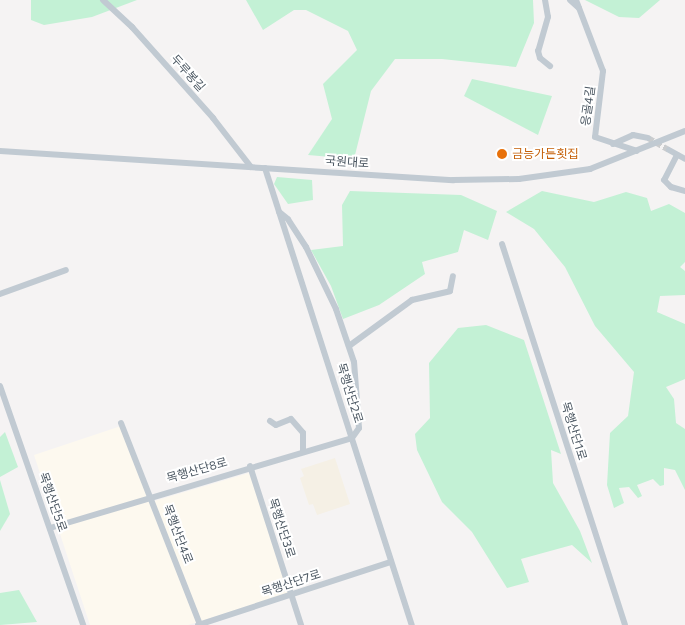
<!DOCTYPE html>
<html>
<head>
<meta charset="utf-8">
<style>
  body { margin:0 }
  #map { position:relative; width:685px; height:625px; overflow:hidden; background:#f5f3f3; font-family:Commissioner,"Noto Sans KR",sans-serif }
  div>[style] { position:absolute }
  .commercial>* { inset:0; background:#fdf9ef }
  .green>* { inset:0; background:#c3f1d5 }
  .sand>* { inset:0; background:#f5f0e5 }
  .minor-tunnel>* { height:6px; margin-top:-3px; transform-origin:0; background:repeating-linear-gradient(90deg,#caccce 0 6px,transparent 0 9px) }
  .minor>* { height:6px; margin:-3px; padding:0 3px; transform-origin:3px; border-radius:3px; background:#c1cad2 }
  .dots>* { width:14px; height:14px; translate:-50% -50%; box-sizing:border-box; border:2px solid #fff; border-radius:50% }
  span { translate:-50% -50%; white-space:nowrap; text-align:center; line-height:1.15; -webkit-text-stroke:4px #fff; paint-order:stroke }
  .street-label { font-size:12px; color:#4a5661 }
  .food-label { font-size:12px; color:#c56008 }
  .left { translate:0 -50%; text-align:left }
</style>
</head>
<body>
<div id="map">
  <div class="commercial">
    <i style="clip-path:polygon(121px 426px,151px 502px,249px 473px,290px 593px,188px 625px,90px 625px,34px 455px)"></i>
  </div>
  <div class="green">
    <i style="clip-path:polygon(31px 0,137px 0,92px 17px,44px 25px,31px 20px)"></i>
    <i style="clip-path:polygon(246px 0,533px 0,534px 23px,516px 67px,442px 59px,395px 59px,371px 91px,354px 159px,308px 155px,332px 119px,323px 84px,357px 50px,348px 31px,306px 10px,294px 10px,263px 30px)"></i>
    <i style="clip-path:polygon(585px 0,660px 0,639px 18px,619px 17px)"></i>
    <i style="clip-path:polygon(472px 79px,552px 96px,538px 135px,464px 96px)"></i>
    <i style="clip-path:polygon(277px 177px,312px 180px,313px 200px,288px 204px,274px 184px)"></i>
    <i style="clip-path:polygon(350px 191px,461px 195px,497px 211px,488px 240px,464px 230px,458px 252px,422px 262px,425px 274px,379px 305px,343px 319px,331px 286px,311px 250px,343px 246px,342px 205px)"></i>
    <i style="clip-path:polygon(542px 191px,594px 202px,626px 192px,647px 198px,651px 211px,669px 204px,685px 213px,685px 262px,680px 267px,685px 271px,685px 295px,660px 296px,657px 312px,685px 324px,685px 379px,666px 387px,674px 399px,676px 423px,685px 429px,685px 490px,675px 470px,664px 468px,664px 485px,660px 486px,653px 479px,637px 485px,642px 496px,638px 498px,629px 487px,619px 488px,624px 503px,614px 508px,607px 485px,610px 433px,628px 416px,634px 372px,595px 326px,565px 267px,534px 229px,506px 212px)"></i>
    <i style="clip-path:polygon(486px 325px,524px 340px,561px 454px,551px 450px,553px 483px,580px 531px,592px 563px,572px 545px,521px 559px,529px 582px,507px 588px,472px 532px,442px 502px,417px 450px,415px 434px,430px 418px,429px 363px,458px 328px)"></i>
    <i style="clip-path:polygon(5px 432px,18px 467px,0 477px,0 437px)"></i>
    <i style="clip-path:polygon(0 480px,10px 514px,0 531px)"></i>
    <i style="clip-path:polygon(19px 590px,37px 622px,0 625px,0 593px)"></i>
  </div>
  <div class="sand">
    <i style="clip-path:polygon(335px 458px,350px 504px,317px 515px,313px 504px,309px 505px,300px 478px,304px 476px,301px 469px)"></i>
  </div>
  <div class="minor-tunnel">
    <i style="left:648px;top:138px;width:24px;rotate:30deg"></i>
  </div>
  <div class="minor">
    <i style="left:103px;top:0;width:40px;rotate:43deg"></i>
    <i style="left:132px;top:27px;width:122px;rotate:48.3deg"></i>
    <i style="left:213px;top:118px;width:62px;rotate:52.2deg"></i>
    <i style="left:545px;top:0;width:17px;rotate:80deg"></i>
    <i style="left:548px;top:17px;width:35px;rotate:106deg"></i>
    <i style="left:538px;top:51px;width:7px;rotate:74deg"></i>
    <i style="left:540px;top:58px;width:13px;rotate:39deg"></i>
    <i style="left:570px;top:0;width:12px;rotate:42deg"></i>
    <i style="left:576px;top:0;width:76px;rotate:69.2deg"></i>
    <i style="left:603px;top:71px;width:66px;rotate:96.9deg"></i>
    <i style="left:595px;top:137px;width:44px;rotate:18.4deg"></i>
    <i style="left:613px;top:144px;width:22px;rotate:-24deg"></i>
    <i style="left:633px;top:135px;width:15px;rotate:11deg"></i>
    <i style="left:669px;top:150px;width:18px;rotate:29deg"></i>
    <i style="left:0;top:151px;width:454px;rotate:3.7deg"></i>
    <i style="left:453px;top:180px;width:66px;rotate:-0.9deg"></i>
    <i style="left:519px;top:179px;width:72px;rotate:-8deg"></i>
    <i style="left:590px;top:169px;width:102px;rotate:-21.8deg"></i>
    <i style="left:677px;top:155px;width:28px;rotate:117deg"></i>
    <i style="left:664px;top:180px;width:10px;rotate:45deg"></i>
    <i style="left:671px;top:187px;width:15px;rotate:16deg"></i>
    <i style="left:265px;top:168px;width:480px;rotate:72.2deg"></i>
    <i style="left:502px;top:244px;width:400px;rotate:72.1deg"></i>
    <i style="left:0;top:294px;width:70px;rotate:-20deg"></i>
    <i style="left:349px;top:346px;width:78px;rotate:-36.1deg"></i>
    <i style="left:412px;top:300px;width:39px;rotate:-13deg"></i>
    <i style="left:450px;top:291px;width:15px;rotate:-79deg"></i>
    <i style="left:0;top:386px;width:253px;rotate:70.8deg"></i>
    <i style="left:270px;top:421px;width:7px;rotate:34deg"></i>
    <i style="left:276px;top:425px;width:16px;rotate:-22deg"></i>
    <i style="left:291px;top:419px;width:18px;rotate:49deg"></i>
    <i style="left:303px;top:433px;width:18px;rotate:90deg"></i>
    <i style="left:121px;top:423px;width:217px;rotate:68.6deg"></i>
    <i style="left:250px;top:466px;width:167px;rotate:72.2deg"></i>
    <i style="left:50px;top:528px;width:315px;rotate:-16.6deg"></i>
    <i style="left:352px;top:438px;width:12px;rotate:-55deg"></i>
    <i style="left:359px;top:428px;width:66px;rotate:-94.3deg"></i>
    <i style="left:354px;top:362px;width:56px;rotate:-108.8deg"></i>
    <i style="left:336px;top:309px;width:69px;rotate:-115.8deg"></i>
    <i style="left:306px;top:247px;width:33px;rotate:-123deg"></i>
    <i style="left:288px;top:219px;width:11px;rotate:-142deg"></i>
    <i style="left:198px;top:625px;width:203px;rotate:-18.1deg"></i>
  </div>
  <div class="dots">
    <i style="left:502px;top:154px;background:#e8710a"></i>
  </div>
  <div class="street-label">
    <span style="left:188px;top:73px;rotate:48deg">두루봉길</span>
    <span style="left:588px;top:106px;rotate:-82deg">응골4길</span>
    <span style="left:347px;top:162px;rotate:4deg">국원대로</span>
    <span style="left:350px;top:393px;rotate:73deg">목행산단2로</span>
    <span style="left:574px;top:431px;rotate:73deg">목행산단1로</span>
    <span style="left:197px;top:470px;rotate:-16deg">목행산단8로</span>
    <span style="left:53px;top:502px;rotate:71deg">목행산단5로</span>
    <span style="left:282px;top:528px;rotate:72deg">목행산단3로</span>
    <span style="left:178px;top:534px;rotate:69deg">목행산단4로</span>
    <span style="left:291px;top:583px;rotate:-18deg">목행산단7로</span>
  </div>
  <div class="food-label">
    <span class="left" style="left:512px;top:154px">금능가든횟집</span>
  </div>
</div>
</body>
</html>
